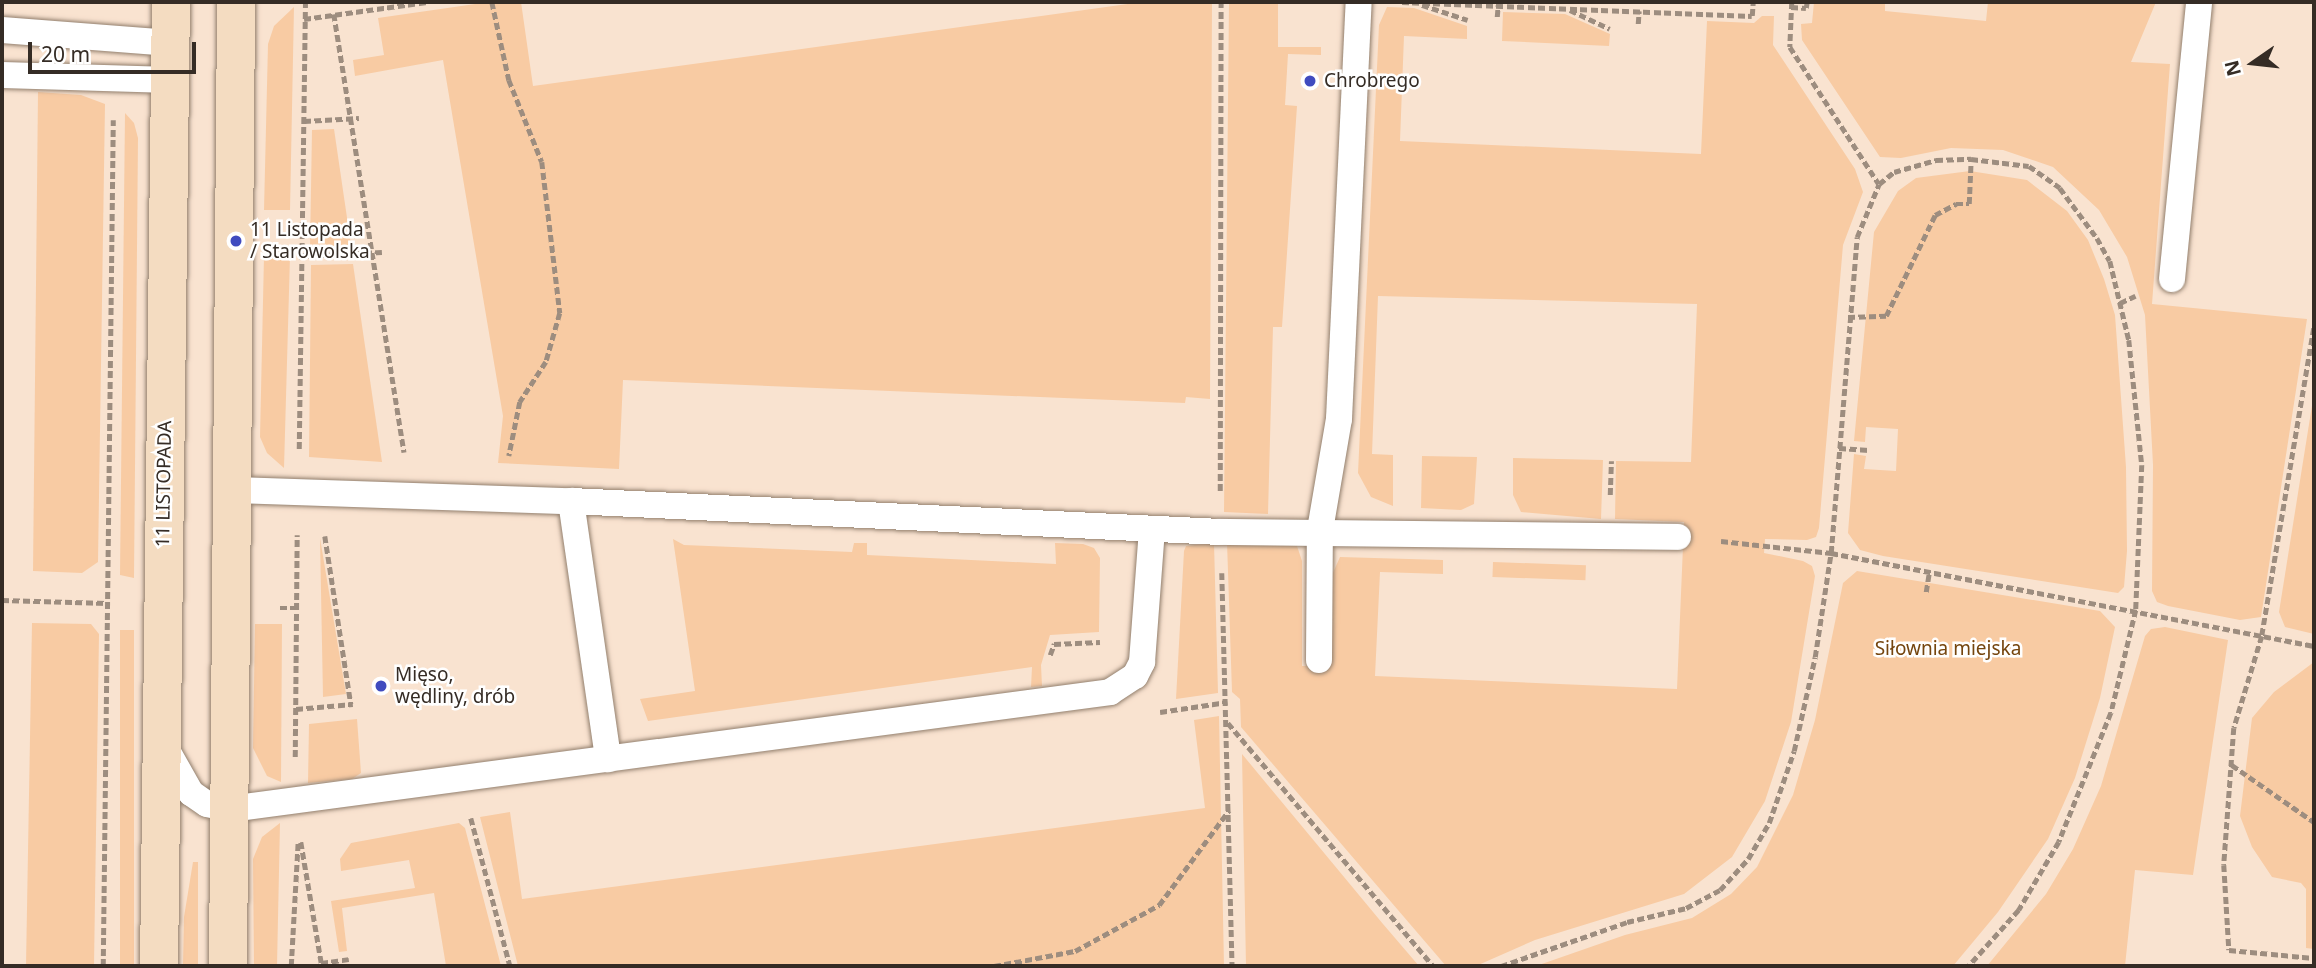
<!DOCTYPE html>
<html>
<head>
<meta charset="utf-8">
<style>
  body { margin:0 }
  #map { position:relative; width:2316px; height:968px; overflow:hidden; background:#f9e3d0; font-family:"Noto Sans",sans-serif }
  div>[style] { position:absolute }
  .green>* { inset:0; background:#f8cba3; transform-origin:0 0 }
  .path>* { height:4.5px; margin-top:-2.25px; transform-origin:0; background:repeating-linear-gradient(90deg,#9d8d7f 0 7px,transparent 0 10.5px) }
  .roads { filter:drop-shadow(0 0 2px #927f6d) drop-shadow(0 0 2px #927f6d) }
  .service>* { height:26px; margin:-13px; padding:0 13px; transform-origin:13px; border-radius:13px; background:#fff }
  .secondary>* { height:38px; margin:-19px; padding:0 19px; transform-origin:19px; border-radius:19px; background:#f4dcc1 }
  .dots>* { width:19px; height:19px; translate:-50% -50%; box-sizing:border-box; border:4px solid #fff; border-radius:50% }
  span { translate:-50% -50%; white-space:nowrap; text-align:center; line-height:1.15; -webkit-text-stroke:5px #fff; paint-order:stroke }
  .poi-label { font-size:19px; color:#352c25 }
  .left { translate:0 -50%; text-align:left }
  .street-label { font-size:19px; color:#352c25 }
  .park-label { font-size:19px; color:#75450e }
  .frame { position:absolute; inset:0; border:4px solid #352c25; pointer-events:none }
  .north { position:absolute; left:2218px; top:28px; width:70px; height:70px; -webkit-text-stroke:5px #fff; paint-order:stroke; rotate:256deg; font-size:19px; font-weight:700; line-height:28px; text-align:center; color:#352c25 }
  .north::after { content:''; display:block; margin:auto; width:24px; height:32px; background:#352c25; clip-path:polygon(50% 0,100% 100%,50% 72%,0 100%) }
  .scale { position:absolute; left:28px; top:42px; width:168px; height:32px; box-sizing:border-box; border:4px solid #352c25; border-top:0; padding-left:9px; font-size:21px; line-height:24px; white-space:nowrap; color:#352c25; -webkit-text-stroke:5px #fff; paint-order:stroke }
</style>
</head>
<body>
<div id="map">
  <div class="green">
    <i style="clip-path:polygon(489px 2px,521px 2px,533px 86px,1142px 2px,1212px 2px,1210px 399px,1186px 397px,1185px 403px,623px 380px,619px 469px,498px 463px,503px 416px,443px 60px,355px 76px,353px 60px,384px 55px,378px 18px)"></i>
    <i style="clip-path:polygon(1229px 2px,1278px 2px,1278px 47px,1321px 47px,1321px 55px,1288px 54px,1285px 105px,1297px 106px,1282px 327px,1273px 327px,1268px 514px,1224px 512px)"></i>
    <i style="clip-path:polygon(1814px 2px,1885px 2px,1885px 11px,1986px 21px,1988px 2px,2156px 2px,2131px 62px,2170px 64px,2152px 304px,2307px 319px,2261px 617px,2240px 620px,2168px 606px,2157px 602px,2152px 591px,2153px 465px,2145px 315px,2127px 257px,2099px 210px,2053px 167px,2003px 150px,1951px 148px,1901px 158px,1880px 157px,1802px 40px,1801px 24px,1812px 23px)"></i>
    <i style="clip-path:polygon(294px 7px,290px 210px,264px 210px,268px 44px,274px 26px)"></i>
    <i style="clip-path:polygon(1387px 7px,1414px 8px,1467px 26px,1467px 39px,1404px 36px,1400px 141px,1701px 154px,1707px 21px,1754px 23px,1762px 16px,1774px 16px,1773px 45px,1855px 169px,1863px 192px,1843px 245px,1819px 528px,1816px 537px,1807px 540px,1765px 539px,1764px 553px,1803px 561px,1812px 566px,1815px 576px,1791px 722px,1765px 801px,1732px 857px,1684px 894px,1535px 940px,1476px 966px,1446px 966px,1241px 727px,1240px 699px,1232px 692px,1227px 542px,1296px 543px,1302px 561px,1302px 666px,1330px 666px,1332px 575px,1340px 557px,1443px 560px,1443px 574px,1380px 572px,1375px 676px,1677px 689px,1684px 522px,1615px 519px,1616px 461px,1691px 462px,1697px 304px,1378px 296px,1372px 454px,1393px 455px,1393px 506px,1371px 497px,1358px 473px,1379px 25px)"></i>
    <i style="clip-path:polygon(1503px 12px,1565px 14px,1610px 34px,1609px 46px,1502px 41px)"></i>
    <i style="clip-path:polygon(38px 92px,81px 95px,105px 104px,98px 562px,82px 573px,33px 571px)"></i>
    <i style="clip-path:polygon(125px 113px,134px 123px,138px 138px,134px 578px,120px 575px)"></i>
    <i style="clip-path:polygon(334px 129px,351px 245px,310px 248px,312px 130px)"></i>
    <i style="clip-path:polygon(1970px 171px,2027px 180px,2067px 211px,2088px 240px,2104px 279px,2115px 315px,2126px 467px,2127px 551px,2124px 587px,2118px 593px,1883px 556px,1860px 550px,1848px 533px,1854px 454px,1866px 456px,1864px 469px,1896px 471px,1898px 429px,1866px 427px,1865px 442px,1854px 441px,1874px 232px,1898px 191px,1916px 178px)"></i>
    <i style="clip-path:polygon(264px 256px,290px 256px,284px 468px,267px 453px,260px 437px)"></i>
    <i style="clip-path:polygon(353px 264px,382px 462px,309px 457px,311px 265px)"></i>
    <i style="clip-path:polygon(2314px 393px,2314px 634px,2285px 627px,2279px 612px)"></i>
    <i style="clip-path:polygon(1422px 456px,1477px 457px,1474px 504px,1461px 510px,1421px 508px)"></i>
    <i style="clip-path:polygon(1513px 458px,1603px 460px,1601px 519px,1521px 512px,1513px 495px)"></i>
    <i style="clip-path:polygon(320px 538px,346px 694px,323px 697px)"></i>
    <i style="clip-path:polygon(673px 539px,684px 545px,852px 552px,854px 543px,867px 543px,867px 555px,1056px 564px,1055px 543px,1083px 544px,1094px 548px,1100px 558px,1099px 632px,1050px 635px,1041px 665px,1042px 686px,1031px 687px,1032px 667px,648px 721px,640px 699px,695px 691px)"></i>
    <i style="clip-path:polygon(1214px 543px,1218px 693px,1176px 699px,1184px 551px,1186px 546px)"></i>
    <i style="left:1493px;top:562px;width:93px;height:15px;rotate:2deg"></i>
    <i style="clip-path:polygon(1857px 571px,2100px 611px,2115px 627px,2100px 698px,2075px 778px,2048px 839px,1998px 912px,1953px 966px,1536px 966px,1625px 935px,1692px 918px,1731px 894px,1757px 867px,1793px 795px,1815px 720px,1843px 583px)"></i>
    <i style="clip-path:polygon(32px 623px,91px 624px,99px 634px,94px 966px,26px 966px)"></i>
    <i style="clip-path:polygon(255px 624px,282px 624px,281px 782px,267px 776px,253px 748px)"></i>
    <i style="clip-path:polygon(2165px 627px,2228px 640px,2193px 875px,2135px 870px,2125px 966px,1987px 966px,2046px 894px,2073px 849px,2101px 786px,2145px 636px,2151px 629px)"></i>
    <i style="left:120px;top:630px;width:14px;height:336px"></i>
    <i style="clip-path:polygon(2314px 662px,2314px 949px,2306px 948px,2306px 889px,2301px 883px,2272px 877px,2252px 847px,2240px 816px,2252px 718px,2274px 692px)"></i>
    <i style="clip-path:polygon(1219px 716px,1224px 966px,518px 966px,480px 817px,510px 812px,522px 899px,1205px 808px,1194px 720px)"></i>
    <i style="clip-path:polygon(357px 719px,361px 773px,352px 779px,308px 783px,309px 724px)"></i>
    <i style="clip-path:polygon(1242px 754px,1383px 924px,1419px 966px,1246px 966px)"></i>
    <i style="clip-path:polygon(280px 823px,277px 966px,254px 966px,253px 859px,262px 837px)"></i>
    <i style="clip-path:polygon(459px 823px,465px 828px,501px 966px,446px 966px,434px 893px,342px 908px,347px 951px,339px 952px,331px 901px,415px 888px,409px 860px,341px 871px,340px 859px,351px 843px)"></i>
    <i style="clip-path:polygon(193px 862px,198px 862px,198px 966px,183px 966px,184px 917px)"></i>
  </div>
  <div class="path">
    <i style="left:492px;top:2px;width:80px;rotate:77.7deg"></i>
    <i style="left:509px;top:80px;width:88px;rotate:68.1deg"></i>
    <i style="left:542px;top:162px;width:152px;rotate:83.2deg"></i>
    <i style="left:560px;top:313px;width:51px;rotate:105.9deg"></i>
    <i style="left:546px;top:362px;width:48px;rotate:123deg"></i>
    <i style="left:520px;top:402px;width:55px;rotate:101.5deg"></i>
    <i style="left:1402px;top:2px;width:350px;rotate:2.3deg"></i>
    <i style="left:1752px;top:16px;width:14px;rotate:-86deg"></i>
    <i style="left:1792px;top:2px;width:45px;rotate:92.5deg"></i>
    <i style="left:1790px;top:47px;width:163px;rotate:57deg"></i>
    <i style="left:1422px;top:5px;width:48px;rotate:18.1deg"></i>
    <i style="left:1791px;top:7px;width:15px;rotate:4deg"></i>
    <i style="left:1806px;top:8px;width:6px;rotate:-81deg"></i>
    <i style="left:1570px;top:10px;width:44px;rotate:25.4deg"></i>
    <i style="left:334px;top:14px;width:444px;rotate:80.9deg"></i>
    <i style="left:1497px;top:17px;width:12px;rotate:-85deg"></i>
    <i style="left:304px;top:19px;width:124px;rotate:-7.9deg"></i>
    <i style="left:1638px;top:24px;width:13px;rotate:-86deg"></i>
    <i style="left:304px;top:121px;width:55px;rotate:-3.1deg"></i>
    <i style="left:302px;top:256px;width:80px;rotate:-2.9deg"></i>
    <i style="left:2120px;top:303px;width:17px;rotate:-25deg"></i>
    <i style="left:1848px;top:317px;width:38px;rotate:-2deg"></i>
    <i style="left:1886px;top:316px;width:112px;rotate:-64.1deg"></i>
    <i style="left:1935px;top:215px;width:24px;rotate:-28deg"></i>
    <i style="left:1956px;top:204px;width:13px"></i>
    <i style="left:1969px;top:204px;width:45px;rotate:-87.5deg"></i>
    <i style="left:2314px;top:328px;width:312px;rotate:99.6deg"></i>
    <i style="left:2262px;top:636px;width:96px;rotate:106.9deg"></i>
    <i style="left:2234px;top:728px;width:137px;rotate:94.2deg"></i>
    <i style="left:2224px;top:865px;width:85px;rotate:86.6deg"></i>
    <i style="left:2229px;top:950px;width:85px;rotate:5.4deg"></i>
    <i style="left:1839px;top:448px;width:30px;rotate:4deg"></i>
    <i style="left:299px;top:449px;width:447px;rotate:-89.2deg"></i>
    <i style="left:1220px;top:491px;width:489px;rotate:-89.9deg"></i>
    <i style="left:1610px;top:495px;width:34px;rotate:-88deg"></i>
    <i style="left:325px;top:536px;width:170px;rotate:81.2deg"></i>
    <i style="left:1721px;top:541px;width:111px;rotate:6.2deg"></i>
    <i style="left:1831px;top:553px;width:492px;rotate:10.9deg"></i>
    <i style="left:1222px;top:573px;width:393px;rotate:88.5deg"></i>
    <i style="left:1926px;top:592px;width:20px;rotate:-81deg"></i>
    <i style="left:2px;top:600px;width:105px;rotate:1.6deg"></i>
    <i style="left:280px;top:608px;width:17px"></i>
    <i style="left:1050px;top:655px;width:12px;rotate:-70deg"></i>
    <i style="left:1054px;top:644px;width:46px;rotate:-2.5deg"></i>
    <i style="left:296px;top:709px;width:57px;rotate:-5deg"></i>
    <i style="left:1160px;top:712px;width:68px;rotate:-8.5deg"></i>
    <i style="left:1228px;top:723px;width:318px;rotate:49.8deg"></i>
    <i style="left:295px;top:757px;width:222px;rotate:-89.5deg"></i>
    <i style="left:2232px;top:765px;width:100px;rotate:34.8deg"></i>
    <i style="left:471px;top:818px;width:153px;rotate:75.2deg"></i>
    <i style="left:301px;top:842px;width:126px;rotate:80.4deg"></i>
    <i style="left:321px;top:963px;width:28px;rotate:-8deg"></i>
    <i style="left:103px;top:966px;width:846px;rotate:-89.32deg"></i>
    <i style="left:291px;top:966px;width:124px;rotate:-86.8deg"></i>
    <i style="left:994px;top:966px;width:82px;rotate:-10.5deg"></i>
    <i style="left:1075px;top:951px;width:96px;rotate:-28.7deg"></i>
    <i style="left:1159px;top:905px;width:118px;rotate:-53.6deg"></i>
    <i style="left:1501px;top:966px;width:133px;rotate:-19.2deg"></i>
    <i style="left:1627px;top:922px;width:61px;rotate:-13.3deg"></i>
    <i style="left:1686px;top:908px;width:38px;rotate:-28deg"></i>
    <i style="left:1720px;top:890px;width:42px;rotate:-47.9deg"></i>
    <i style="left:1748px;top:859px;width:42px;rotate:-59.7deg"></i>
    <i style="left:1769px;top:823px;width:76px;rotate:-70.9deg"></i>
    <i style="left:1794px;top:751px;width:96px;rotate:-77.4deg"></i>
    <i style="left:1815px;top:657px;width:105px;rotate:-81.3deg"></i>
    <i style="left:1831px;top:553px;width:317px;rotate:-85.3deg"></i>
    <i style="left:1857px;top:237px;width:57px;rotate:-67.5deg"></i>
    <i style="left:1879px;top:184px;width:19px;rotate:-39deg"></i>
    <i style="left:1894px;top:172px;width:44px;rotate:-15.9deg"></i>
    <i style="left:1936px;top:160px;width:35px;rotate:-2deg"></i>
    <i style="left:1971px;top:159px;width:58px;rotate:6.9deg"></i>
    <i style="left:2029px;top:166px;width:38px;rotate:35deg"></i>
    <i style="left:2060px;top:188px;width:62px;rotate:53.5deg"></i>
    <i style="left:2097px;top:238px;width:26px;rotate:61deg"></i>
    <i style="left:2110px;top:261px;width:81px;rotate:76.5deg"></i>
    <i style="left:2129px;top:340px;width:126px;rotate:84.1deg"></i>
    <i style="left:2142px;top:465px;width:145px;rotate:92.4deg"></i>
    <i style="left:2136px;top:610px;width:106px;rotate:103.6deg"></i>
    <i style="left:2111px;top:713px;width:139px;rotate:112deg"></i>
    <i style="left:2059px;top:842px;width:79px;rotate:120.5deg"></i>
    <i style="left:2019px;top:910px;width:75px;rotate:131.8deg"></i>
  </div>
  <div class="roads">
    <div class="service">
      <i style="left:2px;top:30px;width:169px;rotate:4.4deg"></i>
      <i style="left:2px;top:75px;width:169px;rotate:1.7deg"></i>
      <i style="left:2172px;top:279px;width:278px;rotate:-84.4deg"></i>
      <i style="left:233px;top:490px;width:338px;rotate:1.9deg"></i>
      <i style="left:571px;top:501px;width:650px;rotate:2.73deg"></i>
      <i style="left:1220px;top:532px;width:458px;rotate:0.6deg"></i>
      <i style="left:571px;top:501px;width:261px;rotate:81.8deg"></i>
      <i style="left:1319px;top:660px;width:130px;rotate:-89.6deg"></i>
      <i style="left:1320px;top:530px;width:113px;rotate:-80.3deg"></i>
      <i style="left:1339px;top:419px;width:417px;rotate:-87.3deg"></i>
      <i style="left:165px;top:747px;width:53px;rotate:60.5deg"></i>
      <i style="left:191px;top:793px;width:19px;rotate:35deg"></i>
      <i style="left:207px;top:804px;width:24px;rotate:12deg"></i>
      <i style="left:230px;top:809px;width:888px;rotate:-7.57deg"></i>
      <i style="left:1110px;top:692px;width:30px;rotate:-33deg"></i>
      <i style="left:1135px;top:676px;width:16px;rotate:-63deg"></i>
      <i style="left:1142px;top:662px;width:133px;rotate:-85.7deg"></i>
    </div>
    <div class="secondary">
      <i style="left:159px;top:966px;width:964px;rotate:-89.29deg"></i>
      <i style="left:228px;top:966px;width:964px;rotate:-89.52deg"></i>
    </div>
  </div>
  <div class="dots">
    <i style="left:1310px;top:81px;background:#404bbf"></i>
    <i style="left:236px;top:241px;background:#404bbf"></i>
    <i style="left:381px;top:686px;background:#404bbf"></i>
  </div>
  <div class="poi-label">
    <span class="left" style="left:1324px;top:81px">Chrobrego</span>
    <span class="left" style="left:250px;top:241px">11 Listopada<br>/ Starowolska</span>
    <span class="left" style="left:395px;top:686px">Mięso,<br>wędliny, drób</span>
  </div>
  <div class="street-label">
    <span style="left:164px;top:484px;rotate:-89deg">11 LISTOPADA</span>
  </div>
  <div class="park-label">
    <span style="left:1948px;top:649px">Siłownia miejska</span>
  </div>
  <div class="frame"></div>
  <div class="north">N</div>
  <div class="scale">20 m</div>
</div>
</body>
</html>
